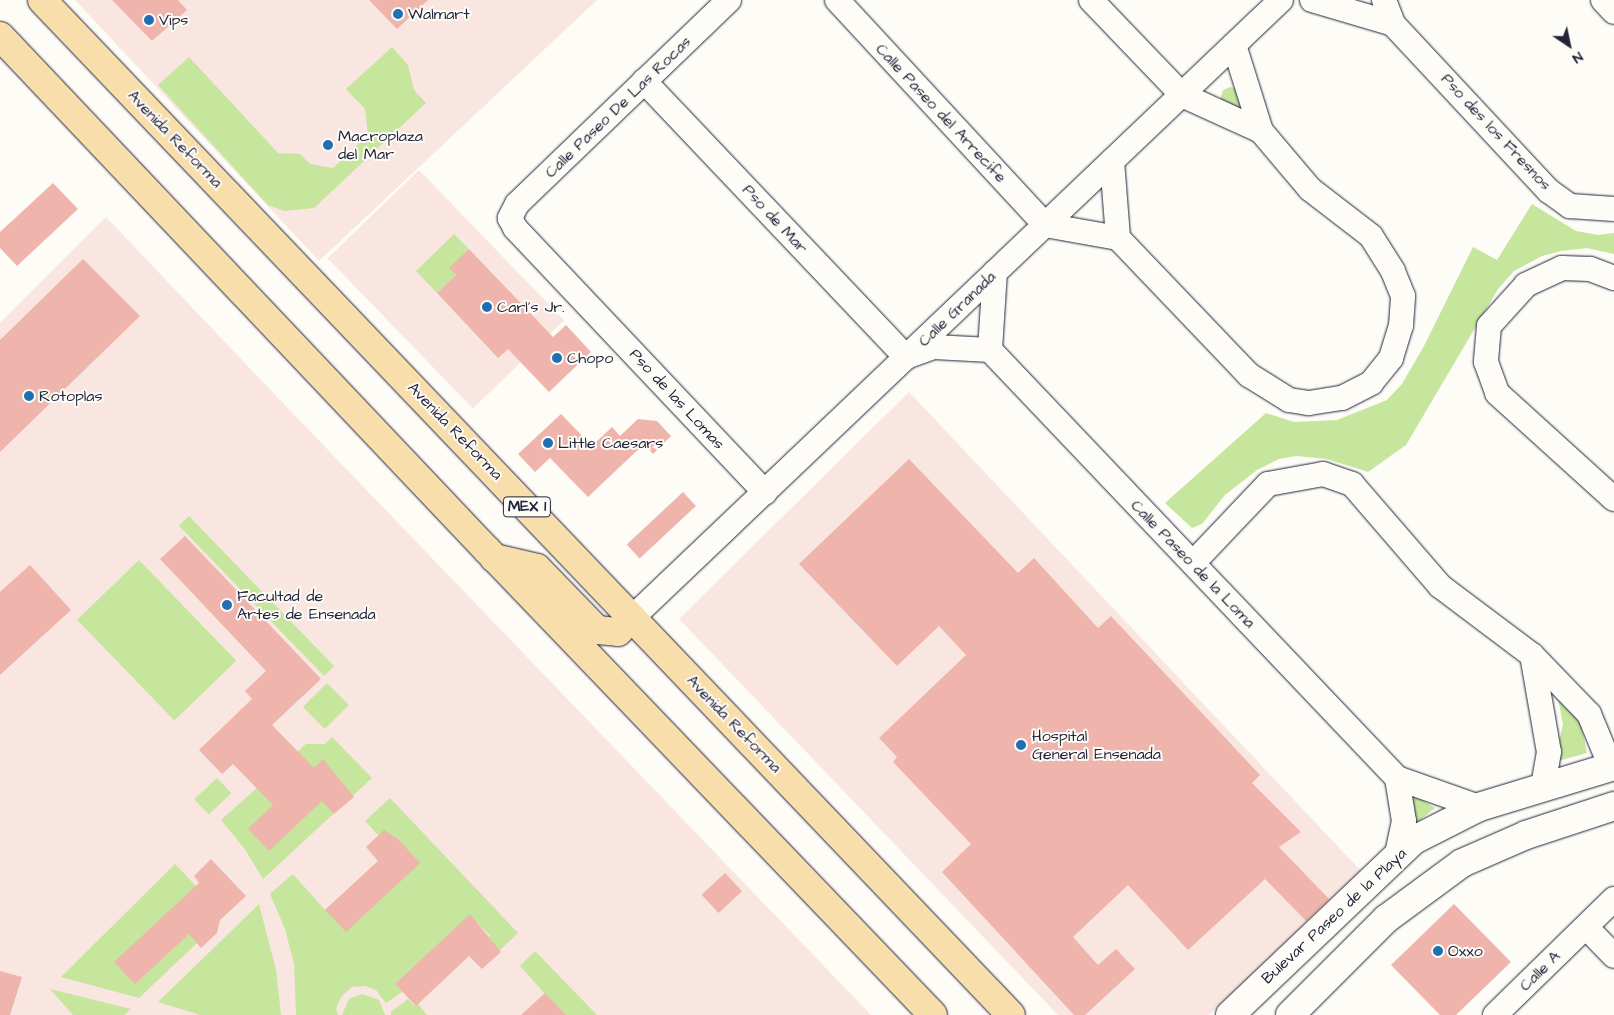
<!DOCTYPE html>
<html>
<head>
<meta charset="utf-8">
<style>
  body { margin:0 }
  #map { position:relative; width:1614px; height:1015px; overflow:hidden; background:#fdfcf7; font-family:"Architects Daughter",sans-serif }
  div>[style] { position:absolute }
  .built>* { inset:0; background:#f9e6e0; transform-origin:0 0 }
  .green>* { inset:0; background:#c6e59d; transform-origin:0 0 }
  .building>* { inset:0; background:#efb4ab; transform-origin:0 0 }
  .roads { filter:drop-shadow(0 0 1px #22223b) drop-shadow(0 0 1px #22223b) }
  .street>* { height:24px; margin:-12px; padding:0 12px; transform-origin:12px; border-radius:12px; background:#fdfcf7 }
  .secondary>* { height:28px; margin:-14px; padding:0 14px; transform-origin:14px; border-radius:14px; background:#fdfcf7 }
  .highway>* { height:28px; margin:-14px; padding:0 14px; transform-origin:14px; border-radius:14px; background:#f8deab }
  .dots>* { width:14px; height:14px; translate:-50% -50%; box-sizing:border-box; border:2px solid #fdfcf7; border-radius:50% }
  span { translate:-50% -50%; white-space:nowrap; text-align:center; line-height:1.15; -webkit-text-stroke:4px #fdfcf7; paint-order:stroke }
  .shield-label span { padding:1px 4px; background:#fdfcf7; border:1px solid; border-radius:4px; -webkit-text-stroke-width:0 }
  .shield-label { font-size:15px; color:#22223b; font-weight:700 }
  .poi-label { font-size:16px; color:#22223b }
  .left { translate:0 -50%; text-align:left }
  .street-label { font-size:16px; color:#22223b }
  .north { position:absolute; left:1544px; top:20px; width:50px; height:50px; -webkit-text-stroke:4px #fdfcf7; paint-order:stroke; rotate:146deg; font-size:14px; font-weight:700; line-height:20px; text-align:center; color:#22223b }
  .north::after { content:''; display:block; margin:auto; width:18px; height:22px; background:#22223b; clip-path:polygon(50% 0,100% 100%,50% 72%,0 100%) }
</style>
</head>
<body>
<div id="map">
  <div class="built">
    <i style="clip-path:polygon(75px 0,597px 0,319px 261px)"></i>
    <i style="left:419px;top:170px;width:209px;height:127px;rotate:46deg"></i>
    <i style="clip-path:polygon(106px 217px,280px 400px,871px 1015px,0 1015px,0 323px)"></i>
    <i style="clip-path:polygon(909px 392px,1362px 872px,1209px 1015px,1058px 1015px,679px 619px)"></i>
  </div>
  <div class="green">
    <i style="clip-path:polygon(392px 47px,408px 65px,414px 90px,426px 103px,314px 208px,284px 211px,268px 205px,158px 85px,189px 57px,278px 153px,300px 154px,310px 164px,333px 168px,368px 135px,365px 109px,346px 89px)"></i>
    <i style="clip-path:polygon(1230px 87px,1238px 89px,1247px 113px,1220px 100px,1223px 90px)"></i>
    <i style="clip-path:polygon(1532px 204px,1576px 231px,1598px 235px,1614px 233px,1614px 254px,1587px 248px,1561px 251px,1542px 256px,1514px 271px,1498px 289px,1406px 445px,1368px 472px,1327px 459px,1296px 456px,1279px 459px,1257px 470px,1225px 495px,1202px 524px,1192px 528px,1165px 503px,1266px 413px,1294px 422px,1337px 420px,1387px 400px,1402px 384px,1424px 346px,1473px 247px,1497px 260px)"></i>
    <i style="clip-path:polygon(454px 234px,469px 249px,450px 268px,456px 275px,437px 293px,416px 271px)"></i>
    <i style="left:189px;top:516px;width:209px;height:14px;rotate:46deg"></i>
    <i style="left:139px;top:560px;width:140px;height:86px;rotate:46deg"></i>
    <i style="left:327px;top:683px;width:31px;height:34px;rotate:45deg"></i>
    <i style="clip-path:polygon(1557px 693px,1580px 719px,1587px 753px,1554px 762px,1563px 725px)"></i>
    <i style="clip-path:polygon(332px 737px,372px 778px,263px 879px,244px 848px,221px 820px,306px 744px,325px 744px)"></i>
    <i style="left:217px;top:778px;width:21px;height:31px;rotate:47deg"></i>
    <i style="clip-path:polygon(1410px 793px,1435px 808px,1415px 824px)"></i>
    <i style="clip-path:polygon(390px 798px,518px 933px,498px 952px,481px 944px,490px 936px,470px 915px,395px 984px,402px 992px,386px 1003px,376px 990px,365px 986px,352px 987px,341px 997px,336px 1008px,338px 1015px,296px 1015px,294px 964px,285px 929px,270px 894px,293px 874px,325px 910px,378px 861px,379px 836px,365px 821px)"></i>
    <i style="clip-path:polygon(175px 864px,216px 907px,197px 943px,139px 998px,61px 977px)"></i>
    <i style="clip-path:polygon(259px 904px,276px 970px,281px 1015px,200px 1015px,158px 1002px)"></i>
    <i style="clip-path:polygon(535px 951px,597px 1015px,564px 1015px,520px 966px)"></i>
    <i style="clip-path:polygon(50px 989px,131px 1009px,124px 1015px,73px 1015px)"></i>
    <i style="clip-path:polygon(362px 994px,379px 1000px,385px 1015px,342px 1015px,349px 999px)"></i>
    <i style="clip-path:polygon(408px 999px,415px 1006px,418px 1004px,427px 1015px,391px 1015px,391px 1012px)"></i>
  </div>
  <div class="building">
    <i style="clip-path:polygon(112px 0,178px 0,187px 10px,152px 41px)"></i>
    <i style="clip-path:polygon(369px 0,428px 0,397px 29px)"></i>
    <i style="clip-path:polygon(53px 183px,78px 209px,17px 266px,0 248px,0 232px)"></i>
    <i style="clip-path:polygon(469px 249px,553px 337px,566px 325px,591px 352px,549px 392px,508px 349px,498px 358px,437px 293px,456px 275px,449px 268px)"></i>
    <i style="clip-path:polygon(83px 259px,140px 316px,0 452px,0 340px)"></i>
    <i style="clip-path:polygon(561px 414px,592px 446px,612px 427px,620px 436px,638px 419px,657px 421px,671px 436px,653px 454px,644px 444px,588px 497px,550px 458px,535px 472px,518px 454px)"></i>
    <i style="clip-path:polygon(909px 459px,1018px 573px,1034px 558px,1098px 628px,1111px 616px,1260px 775px,1252px 783px,1301px 832px,1279px 847px,1329px 899px,1306px 921px,1265px 879px,1188px 950px,1128px 885px,1073px 937px,1098px 965px,1116px 949px,1135px 969px,1085px 1015px,1074px 1015px,942px 872px,971px 844px,893px 762px,897px 757px,879px 738px,966px 655px,939px 626px,897px 666px,799px 564px)"></i>
    <i style="left:683px;top:492px;width:19px;height:77px;rotate:47deg"></i>
    <i style="clip-path:polygon(185px 536px,321px 679px,272px 725px,314px 768px,323px 759px,354px 797px,334px 814px,322px 801px,269px 851px,248px 829px,273px 805px,233px 764px,222px 774px,199px 750px,252px 699px,245px 691px,266px 671px,160px 559px)"></i>
    <i style="clip-path:polygon(30px 565px,71px 610px,0 675px,0 592px)"></i>
    <i style="clip-path:polygon(384px 830px,398px 839px,420px 863px,346px 932px,325px 910px,378px 861px,366px 847px)"></i>
    <i style="clip-path:polygon(211px 859px,246px 896px,220px 920px,217px 933px,201px 948px,189px 934px,135px 984px,114px 962px,199px 883px,194px 876px)"></i>
    <i style="left:725px;top:873px;width:25px;height:32px;rotate:47deg"></i>
    <i style="clip-path:polygon(1454px 904px,1511px 962px,1456px 1015px,1440px 1015px,1391px 965px)"></i>
    <i style="clip-path:polygon(470px 914px,501px 952px,482px 969px,469px 956px,416px 1006px,395px 984px)"></i>
    <i style="clip-path:polygon(0 971px,22px 977px,10px 1015px,0 1015px)"></i>
    <i style="clip-path:polygon(545px 993px,566px 1015px,521px 1015px)"></i>
  </div>
  <div class="roads">
    <div class="street">
      <i style="left:729px;top:0;width:294px;rotate:136.1deg"></i>
      <i style="left:517px;top:204px;width:16px;rotate:117deg"></i>
      <i style="left:510px;top:218px;width:11px;rotate:63deg"></i>
      <i style="left:515px;top:228px;width:364px;rotate:46.6deg"></i>
      <i style="left:837px;top:0;width:306px;rotate:47.2deg"></i>
      <i style="left:1045px;top:225px;width:74px;rotate:10.1deg"></i>
      <i style="left:1091px;top:0;width:132px;rotate:46.2deg"></i>
      <i style="left:1182px;top:95px;width:87px;rotate:24.5deg"></i>
      <i style="left:1312px;top:0;width:84px;rotate:16.5deg"></i>
      <i style="left:1384px;top:0;width:26px;rotate:69deg"></i>
      <i style="left:1393px;top:24px;width:229px;rotate:47deg"></i>
      <i style="left:1549px;top:191px;width:26px;rotate:36deg"></i>
      <i style="left:1570px;top:206px;width:44px;rotate:3.9deg"></i>
      <i style="left:1603px;top:0;width:16px;rotate:47deg"></i>
      <i style="left:644px;top:81px;width:381px;rotate:46.5deg"></i>
      <i style="left:906px;top:357px;width:30px;rotate:-20deg"></i>
      <i style="left:934px;top:347px;width:56px;rotate:3.1deg"></i>
      <i style="left:1112px;top:161px;width:77px;rotate:85.5deg"></i>
      <i style="left:1118px;top:238px;width:190px;rotate:46.3deg"></i>
      <i style="left:1249px;top:375px;width:47px;rotate:32deg"></i>
      <i style="left:1289px;top:400px;width:20px;rotate:9deg"></i>
      <i style="left:1309px;top:403px;width:33px;rotate:-9deg"></i>
      <i style="left:1342px;top:398px;width:33px;rotate:-27deg"></i>
      <i style="left:1371px;top:383px;width:32px;rotate:-51deg"></i>
      <i style="left:1391px;top:358px;width:34px;rotate:-73deg"></i>
      <i style="left:1401px;top:326px;width:30px;rotate:-86deg"></i>
      <i style="left:1403px;top:296px;width:27px;rotate:-112deg"></i>
      <i style="left:1393px;top:271px;width:41px;rotate:-122.2deg"></i>
      <i style="left:1371px;top:236px;width:77px;rotate:-142.4deg"></i>
      <i style="left:1310px;top:189px;width:76px;rotate:-130.2deg"></i>
      <i style="left:1261px;top:131px;width:90px;rotate:-107.4deg"></i>
      <i style="left:995px;top:272px;width:78px;rotate:93.7deg"></i>
      <i style="left:990px;top:350px;width:591px;rotate:46.44deg"></i>
      <i style="left:1397px;top:778px;width:87px;rotate:19.5deg"></i>
      <i style="left:1614px;top:278px;width:26px;rotate:-159deg"></i>
      <i style="left:1590px;top:269px;width:28px;rotate:-178deg"></i>
      <i style="left:1562px;top:268px;width:40px;rotate:155deg"></i>
      <i style="left:1526px;top:285px;width:55px;rotate:132.1deg"></i>
      <i style="left:1489px;top:326px;width:36px;rotate:95deg"></i>
      <i style="left:1486px;top:362px;width:33px;rotate:70deg"></i>
      <i style="left:1497px;top:393px;width:158px;rotate:42.2deg"></i>
      <i style="left:1193px;top:563px;width:109px;rotate:-46.5deg"></i>
      <i style="left:1268px;top:484px;width:56px;rotate:-10.3deg"></i>
      <i style="left:1323px;top:474px;width:31px;rotate:19deg"></i>
      <i style="left:1352px;top:484px;width:135px;rotate:49.2deg"></i>
      <i style="left:1440px;top:586px;width:115px;rotate:36.9deg"></i>
      <i style="left:1532px;top:655px;width:98px;rotate:80.1deg"></i>
      <i style="left:1549px;top:752px;width:35px;rotate:100deg"></i>
      <i style="left:632px;top:618px;width:896px;rotate:-43.6deg"></i>
      <i style="left:1532px;top:655px;width:82px;rotate:46deg"></i>
      <i style="left:1589px;top:714px;width:57px;rotate:67.5deg"></i>
      <i style="left:1397px;top:778px;width:44px;rotate:80.8deg"></i>
      <i style="left:1404px;top:821px;width:34px;rotate:102deg"></i>
      <i style="left:1586px;top:927px;width:40px;rotate:46deg"></i>
      <i style="left:1495px;top:1015px;width:166px;rotate:-44.3deg"></i>
    </div>
    <div class="secondary">
      <i style="left:1230px;top:1015px;width:254px;rotate:-43.6deg"></i>
      <i style="left:1414px;top:840px;width:73px;rotate:-26.9deg"></i>
      <i style="left:1479px;top:807px;width:141px;rotate:-16.9deg"></i>
      <i style="left:1290px;top:1015px;width:136px;rotate:-45deg"></i>
      <i style="left:1386px;top:919px;width:94px;rotate:-36.4deg"></i>
      <i style="left:1462px;top:863px;width:70px;rotate:-23.6deg"></i>
      <i style="left:1526px;top:835px;width:93px;rotate:-18.2deg"></i>
    </div>
    <div class="highway">
      <i style="left:42px;top:0;width:1403px;rotate:46.33deg"></i>
      <i style="left:0;top:36px;width:708px;rotate:46.55deg"></i>
      <i style="left:487px;top:550px;width:644px;rotate:46.19deg"></i>
      <i style="left:494px;top:558px;width:44px;rotate:13.1deg"></i>
      <i style="left:537px;top:568px;width:86px;rotate:45.9deg"></i>
      <i style="left:597px;top:630px;width:21px;rotate:5deg"></i>
      <i style="left:618px;top:632px;width:20px;rotate:-45deg"></i>
    </div>
  </div>
  <div class="dots">
    <i style="left:398px;top:14px;background:#1f6fb2"></i>
    <i style="left:149px;top:20px;background:#1f6fb2"></i>
    <i style="left:328px;top:145px;background:#1f6fb2"></i>
    <i style="left:487px;top:307px;background:#1f6fb2"></i>
    <i style="left:557px;top:358px;background:#1f6fb2"></i>
    <i style="left:29px;top:396px;background:#1f6fb2"></i>
    <i style="left:548px;top:443px;background:#1f6fb2"></i>
    <i style="left:227px;top:605px;background:#1f6fb2"></i>
    <i style="left:1021px;top:745px;background:#1f6fb2"></i>
    <i style="left:1438px;top:951px;background:#1f6fb2"></i>
  </div>
  <div class="shield-label">
    <span style="left:527px;top:507px">MEX 1</span>
  </div>
  <div class="poi-label">
    <span class="left" style="left:408px;top:14px">Walmart</span>
    <span class="left" style="left:159px;top:20px">Vips</span>
    <span class="left" style="left:338px;top:145px">Macroplaza<br>del Mar</span>
    <span class="left" style="left:497px;top:307px">Carl's Jr.</span>
    <span class="left" style="left:567px;top:358px">Chopo</span>
    <span class="left" style="left:39px;top:396px">Rotoplas</span>
    <span class="left" style="left:558px;top:443px">Little Caesars</span>
    <span class="left" style="left:237px;top:605px">Facultad de<br>Artes de Ensenada</span>
    <span class="left" style="left:1032px;top:745px">Hospital<br>General Ensenada</span>
    <span class="left" style="left:1448px;top:951px">Oxxo</span>
  </div>
  <div class="street-label">
    <span style="left:618px;top:107px;rotate:-44deg">Calle Paseo De Las Rocas</span>
    <span style="left:941px;top:113px;rotate:47deg">Calle Paseo del Arrecife</span>
    <span style="left:1496px;top:132px;rotate:47deg">Pso des los Fresnos</span>
    <span style="left:175px;top:139px;rotate:46deg">Avenida Reforma</span>
    <span style="left:775px;top:219px;rotate:47deg">Pso de Mar</span>
    <span style="left:957px;top:309px;rotate:-44deg">Calle Granada</span>
    <span style="left:677px;top:399px;rotate:47deg">Pso de las Lomas</span>
    <span style="left:455px;top:431px;rotate:46deg">Avenida Reforma</span>
    <span style="left:1193px;top:564px;rotate:46deg">Calle Paseo de la Loma</span>
    <span style="left:734px;top:724px;rotate:46deg">Avenida Reforma</span>
    <span style="left:1334px;top:916px;rotate:-43deg">Bulevar Paseo de la Playa</span>
    <span style="left:1540px;top:971px;rotate:-44deg">Calle A</span>
  </div>
  <div class="north">N</div>
</div>
</body>
</html>
